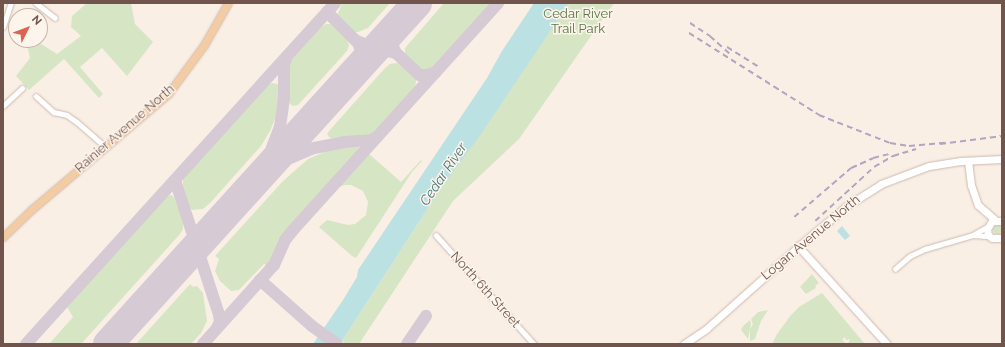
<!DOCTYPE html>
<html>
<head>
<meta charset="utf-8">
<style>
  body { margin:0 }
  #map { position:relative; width:1005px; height:347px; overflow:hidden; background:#faefe5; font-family:Raleway,sans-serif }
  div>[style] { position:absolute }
  .green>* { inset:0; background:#d6e6c5 }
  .round { border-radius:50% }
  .water>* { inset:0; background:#bbe1e2 }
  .pier>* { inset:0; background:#faefe5 }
  .taxiway>* { height:12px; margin:-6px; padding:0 6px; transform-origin:6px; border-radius:6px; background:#d6cad4 }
  .runway>* { height:30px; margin:-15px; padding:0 15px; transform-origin:15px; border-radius:15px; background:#d6cad4 }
  .roads { filter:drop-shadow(0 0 1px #cdb9af) drop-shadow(0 0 1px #cdb9af) }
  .street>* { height:4.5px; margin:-2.25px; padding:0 2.25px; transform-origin:2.25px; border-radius:2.25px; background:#fff }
  .secondary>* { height:7px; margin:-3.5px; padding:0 3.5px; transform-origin:3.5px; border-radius:3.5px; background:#fff }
  .primary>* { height:7px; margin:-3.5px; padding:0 3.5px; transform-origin:3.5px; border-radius:3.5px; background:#f3cca3 }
  .rail>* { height:1.5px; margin-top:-0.75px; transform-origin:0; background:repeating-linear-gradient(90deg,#b1a5c2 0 6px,transparent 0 10px) }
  span { translate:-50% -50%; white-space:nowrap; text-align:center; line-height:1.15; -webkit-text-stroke:3px #fdf4eb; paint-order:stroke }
  .park-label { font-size:13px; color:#597645 }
  .street-label { font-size:13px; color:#71554c }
  .water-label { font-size:14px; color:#45797b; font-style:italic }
  .frame { position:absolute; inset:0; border:4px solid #71554c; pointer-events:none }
  .north { position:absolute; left:8px; top:8px; width:40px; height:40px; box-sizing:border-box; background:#fdf4eb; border:1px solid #c5b4ab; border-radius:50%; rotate:48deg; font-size:11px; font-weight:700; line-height:16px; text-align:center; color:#71554c }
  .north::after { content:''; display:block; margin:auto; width:14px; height:18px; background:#da6354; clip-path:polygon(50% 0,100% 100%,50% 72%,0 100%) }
</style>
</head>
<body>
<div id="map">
  <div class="green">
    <i style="clip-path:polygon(87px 3px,131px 3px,135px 24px,153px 42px,127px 76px,102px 48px,80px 67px,103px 94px,99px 98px,64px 59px,29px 90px,16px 76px,30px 58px,26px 40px,35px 40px,57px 54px,81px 36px,71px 27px,72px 16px)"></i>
    <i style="clip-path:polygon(342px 3px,390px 3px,368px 28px,358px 32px,354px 32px,340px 19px,338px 14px)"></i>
    <i style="clip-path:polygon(444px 3px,494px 3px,434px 69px,430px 73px,424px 72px,420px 70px,405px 56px,405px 48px)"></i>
    <i style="clip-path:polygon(569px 3px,614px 3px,519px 139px,453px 201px,359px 344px,346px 344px,342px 341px,441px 188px)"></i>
    <i style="clip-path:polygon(326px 24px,331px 24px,335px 26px,346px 37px,349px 45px,347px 51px,298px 105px,293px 106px,290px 104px,289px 100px,290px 62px,321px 27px)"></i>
    <i style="clip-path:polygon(396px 63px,401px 64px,414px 76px,416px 80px,415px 90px,381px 129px,369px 137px,333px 139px,329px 137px,327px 134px,329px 131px,385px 68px,390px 64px)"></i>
    <i style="clip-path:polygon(272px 83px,277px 84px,281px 87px,281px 96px,279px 109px,270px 131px,261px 146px,211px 202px,203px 209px,192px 210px,189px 207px,183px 185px,183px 180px,185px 176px,268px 85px)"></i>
    <i style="clip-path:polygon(356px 146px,360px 148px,359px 152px,293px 223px,268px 266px,264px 264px,239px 290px,231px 291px,220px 281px,215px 271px,219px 259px,215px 256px,283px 181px,308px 159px,334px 148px)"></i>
    <i style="clip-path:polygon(368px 153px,401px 182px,421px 160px,422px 161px,412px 172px,356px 258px,352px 256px,319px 227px,327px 220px,348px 225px,355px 224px,366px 215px,368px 202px,363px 191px,351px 185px,345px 185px,334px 189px)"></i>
    <i style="clip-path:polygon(171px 195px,174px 197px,183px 221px,183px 229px,180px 234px,81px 344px,49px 344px,73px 317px,67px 307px,167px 196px)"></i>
    <i class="round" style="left:992.5px;top:224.5px;width:9px;height:9px"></i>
    <i style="clip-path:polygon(812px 274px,819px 283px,815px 286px,816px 288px,806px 294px,800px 287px)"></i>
    <i style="clip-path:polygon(190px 284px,193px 287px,196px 286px,198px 287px,203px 293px,207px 321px,201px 333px,191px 344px,136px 344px)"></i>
    <i style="clip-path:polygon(822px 293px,865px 344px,848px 344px,850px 339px,846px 340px,845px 337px,842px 340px,847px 344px,772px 344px,777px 334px,791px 315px,799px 307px)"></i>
    <i style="clip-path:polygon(768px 310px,761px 321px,755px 339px,750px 341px,750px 329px,753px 324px,751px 319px,758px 312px)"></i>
    <i style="clip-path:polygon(750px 320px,751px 324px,748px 339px,741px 330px,743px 326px)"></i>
  </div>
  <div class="water">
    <i style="clip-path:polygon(534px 3px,569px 3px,479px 137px,441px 188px,340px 344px,313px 344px,343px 300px,357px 277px,358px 270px,487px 78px,502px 51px)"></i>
    <i style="clip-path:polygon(842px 226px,850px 236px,845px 240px,837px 231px)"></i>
  </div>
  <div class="pier">
    <i style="clip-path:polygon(322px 328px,343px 342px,342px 344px,329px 344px,316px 336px)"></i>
  </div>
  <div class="taxiway">
    <i style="left:327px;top:12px;width:45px;rotate:45deg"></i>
    <i style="left:359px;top:44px;width:14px;rotate:78deg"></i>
    <i style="left:362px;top:58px;width:13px;rotate:117deg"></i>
    <i style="left:394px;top:28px;width:14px;rotate:102deg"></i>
    <i style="left:391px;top:42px;width:12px;rotate:66deg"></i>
    <i style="left:396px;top:53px;width:33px;rotate:43deg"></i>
    <i style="left:420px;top:75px;width:7px"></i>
    <i style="left:427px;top:75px;width:9px;rotate:-18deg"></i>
    <i style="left:357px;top:41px;width:8px;rotate:23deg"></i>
    <i style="left:364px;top:44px;width:8px"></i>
    <i style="left:372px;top:44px;width:15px;rotate:-23deg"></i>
    <i style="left:369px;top:56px;width:15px;rotate:-23deg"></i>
    <i style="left:383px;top:50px;width:13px;rotate:13deg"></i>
    <i style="left:175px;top:180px;width:142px;rotate:71.9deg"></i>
    <i style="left:219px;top:315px;width:7px;rotate:82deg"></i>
    <i style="left:220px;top:322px;width:7px;rotate:117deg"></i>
    <i style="left:259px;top:180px;width:36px;rotate:-36deg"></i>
    <i style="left:288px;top:159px;width:28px;rotate:-23deg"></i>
    <i style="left:314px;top:148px;width:31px;rotate:-11deg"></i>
    <i style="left:344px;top:142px;width:27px;rotate:-4deg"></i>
    <i style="left:371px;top:140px;width:7px;rotate:-27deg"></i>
    <i style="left:250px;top:187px;width:34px;rotate:-58deg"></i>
    <i style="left:268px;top:158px;width:33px;rotate:-69deg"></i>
    <i style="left:280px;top:127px;width:30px;rotate:-82deg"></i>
    <i style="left:284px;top:97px;width:32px;rotate:-90deg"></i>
    <i style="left:284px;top:65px;width:9px;rotate:-72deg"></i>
    <i style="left:260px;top:280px;width:69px;rotate:41.5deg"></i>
    <i style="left:312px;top:326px;width:31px;rotate:36deg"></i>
    <i style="left:26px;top:344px;width:460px;rotate:-47.8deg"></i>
    <i style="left:203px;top:344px;width:106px;rotate:-48.1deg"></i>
    <i style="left:274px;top:265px;width:27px;rotate:-66deg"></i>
    <i style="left:285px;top:240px;width:13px;rotate:-51deg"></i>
    <i style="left:293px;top:230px;width:306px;rotate:-47.9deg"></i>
    <i style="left:407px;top:344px;width:34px;rotate:-56deg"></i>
  </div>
  <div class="runway">
    <i style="left:108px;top:344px;width:460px;rotate:-47.8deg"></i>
  </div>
  <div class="roads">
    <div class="street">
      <i style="left:36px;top:3px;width:24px;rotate:38deg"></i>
      <i style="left:3px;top:27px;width:25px;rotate:-72deg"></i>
      <i style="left:36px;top:96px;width:24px;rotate:42deg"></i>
      <i style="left:54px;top:112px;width:13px;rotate:13deg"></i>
      <i style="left:67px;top:115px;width:12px;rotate:35deg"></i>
      <i style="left:77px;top:122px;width:38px;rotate:41deg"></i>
      <i style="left:3px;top:106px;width:26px;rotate:-43deg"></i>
      <i style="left:436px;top:235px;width:147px;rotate:48deg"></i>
      <i style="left:973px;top:235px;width:16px;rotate:4deg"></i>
      <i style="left:895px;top:269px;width:20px;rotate:-41deg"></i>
      <i style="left:910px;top:256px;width:17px;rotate:-25deg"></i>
      <i style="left:925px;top:249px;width:50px;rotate:-16.3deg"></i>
      <i style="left:973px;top:235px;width:16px;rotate:-30deg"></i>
    </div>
    <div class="secondary">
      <i style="left:968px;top:161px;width:24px;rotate:83deg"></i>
      <i style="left:971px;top:185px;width:21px;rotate:71deg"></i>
      <i style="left:978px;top:205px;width:23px;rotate:41deg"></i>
      <i style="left:1002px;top:221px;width:10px;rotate:180deg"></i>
      <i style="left:992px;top:221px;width:9px;rotate:122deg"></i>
      <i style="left:987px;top:229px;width:6px;rotate:81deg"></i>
      <i style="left:988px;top:235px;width:5px;rotate:37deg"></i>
      <i style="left:992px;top:238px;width:10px"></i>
      <i style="left:798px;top:246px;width:132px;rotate:47.8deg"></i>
      <i style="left:684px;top:344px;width:27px;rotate:-34deg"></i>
      <i style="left:706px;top:329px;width:134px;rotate:-41.7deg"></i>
      <i style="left:806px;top:240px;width:55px;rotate:-39.8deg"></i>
      <i style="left:848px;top:205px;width:39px;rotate:-32deg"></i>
      <i style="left:881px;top:184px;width:51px;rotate:-20.6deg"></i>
      <i style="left:929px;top:166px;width:32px;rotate:-9deg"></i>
      <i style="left:961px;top:161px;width:41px;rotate:-2.8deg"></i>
    </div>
    <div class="primary">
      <i style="left:3px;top:237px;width:39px;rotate:-44deg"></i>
      <i style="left:31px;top:210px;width:180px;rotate:-40.3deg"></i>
      <i style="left:168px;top:94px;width:61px;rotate:-53.7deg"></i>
      <i style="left:204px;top:45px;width:48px;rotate:-60.3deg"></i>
    </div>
  </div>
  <div class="rail">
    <i style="left:690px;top:23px;width:24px;rotate:33deg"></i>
    <i style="left:710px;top:36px;width:27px;rotate:42deg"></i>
    <i style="left:689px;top:33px;width:154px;rotate:32.2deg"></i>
    <i style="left:819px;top:115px;width:76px;rotate:21.5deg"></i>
    <i style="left:890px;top:143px;width:19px;rotate:9deg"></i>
    <i style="left:909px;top:146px;width:36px;rotate:-5deg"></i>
    <i style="left:727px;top:47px;width:38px;rotate:32deg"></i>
    <i style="left:940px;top:144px;width:63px;rotate:-7.4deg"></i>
    <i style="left:794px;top:217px;width:75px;rotate:-40.7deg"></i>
    <i style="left:851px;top:168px;width:24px;rotate:-24deg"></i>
    <i style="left:873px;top:158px;width:16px;rotate:-14deg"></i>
    <i style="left:815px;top:221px;width:80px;rotate:-42.5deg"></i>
    <i style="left:874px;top:167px;width:22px;rotate:-30deg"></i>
    <i style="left:893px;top:156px;width:24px;rotate:-17deg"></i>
  </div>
  <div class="park-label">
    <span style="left:578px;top:22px">Cedar River<br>Trail Park</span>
  </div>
  <div class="street-label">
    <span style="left:125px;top:129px;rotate:-41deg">Rainier Avenue North</span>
    <span style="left:811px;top:238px;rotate:-40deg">Logan Avenue North</span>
    <span style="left:485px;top:290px;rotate:48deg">North 6th Street</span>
  </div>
  <div class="water-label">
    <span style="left:443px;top:174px;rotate:-56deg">Cedar River</span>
  </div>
  <div class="frame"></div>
  <div class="north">N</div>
</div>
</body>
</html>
